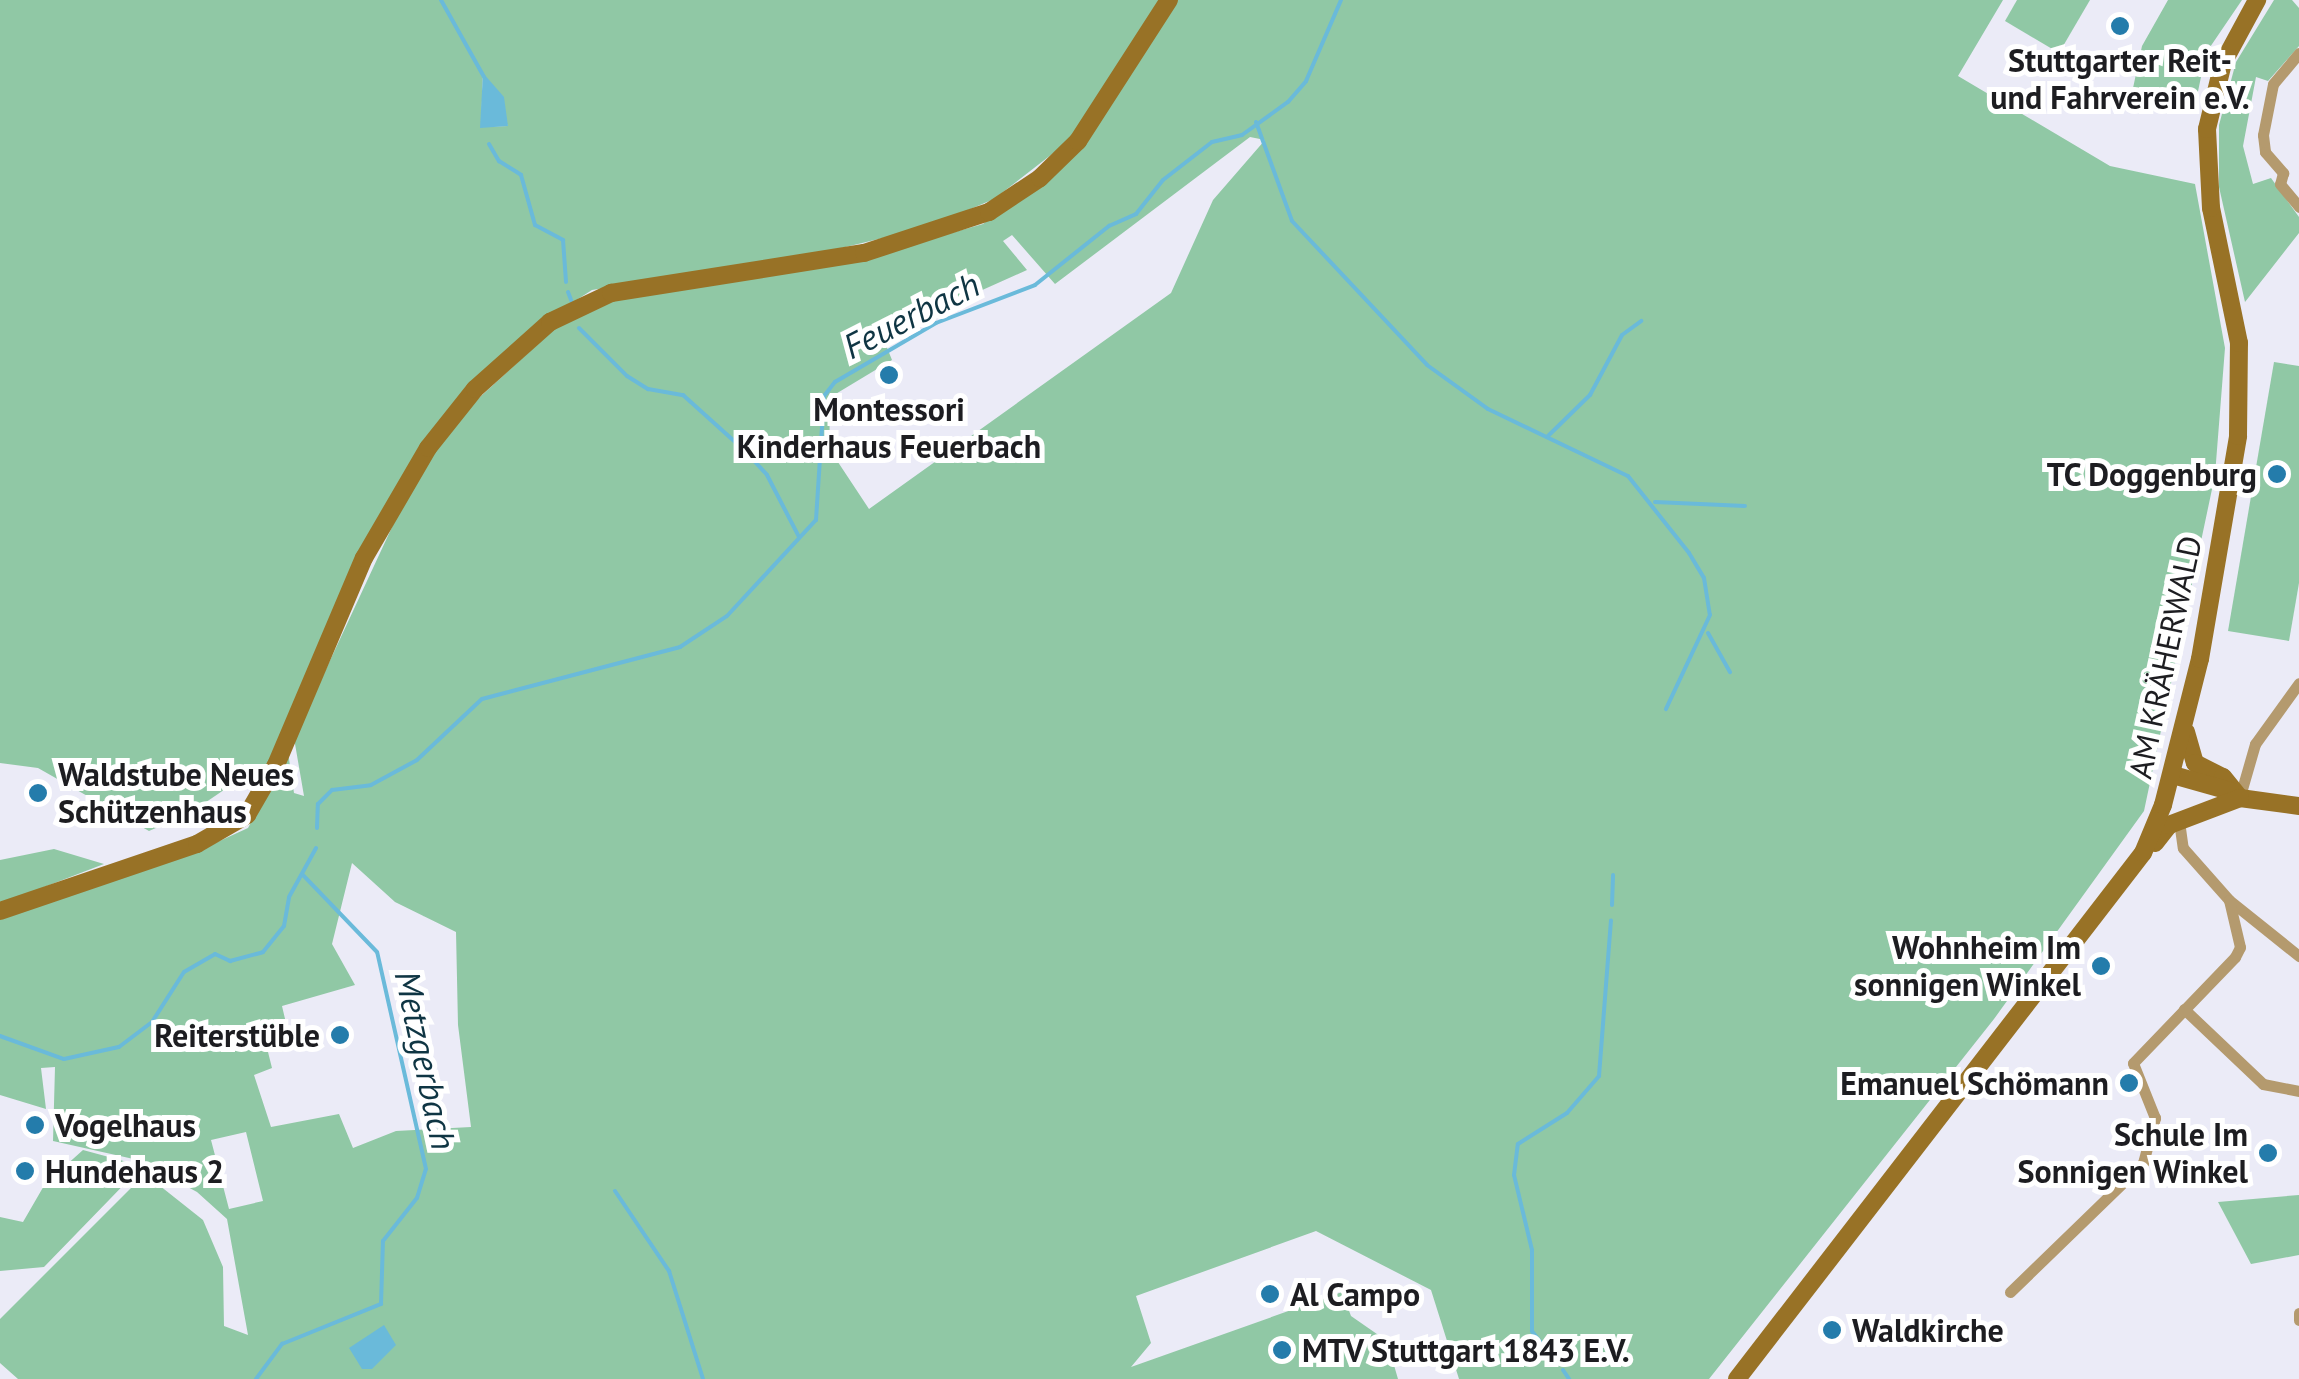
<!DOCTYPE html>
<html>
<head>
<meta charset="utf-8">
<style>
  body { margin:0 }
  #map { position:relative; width:2299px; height:1379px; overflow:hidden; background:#ebebf7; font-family:"PT Sans",sans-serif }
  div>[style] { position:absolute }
  .green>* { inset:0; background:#90c8a5 }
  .water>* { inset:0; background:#6abada }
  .stream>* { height:4px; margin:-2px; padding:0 2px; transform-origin:2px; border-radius:2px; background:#6abada }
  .street>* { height:11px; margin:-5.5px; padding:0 5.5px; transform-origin:5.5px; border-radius:5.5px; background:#b49a6e }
  .secondary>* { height:18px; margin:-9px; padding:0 9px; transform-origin:9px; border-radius:9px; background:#987226 }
  .dots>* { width:28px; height:28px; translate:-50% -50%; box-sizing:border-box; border:5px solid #fff; border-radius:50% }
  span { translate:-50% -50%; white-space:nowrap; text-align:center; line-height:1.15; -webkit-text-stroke:10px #fff; paint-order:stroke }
  .poi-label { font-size:32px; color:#1d1d21; font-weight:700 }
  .right { translate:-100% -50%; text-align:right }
  .left { translate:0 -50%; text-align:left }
  .street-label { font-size:32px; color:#1d1d21 }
  .water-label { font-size:35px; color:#0f3543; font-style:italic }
</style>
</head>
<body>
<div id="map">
  <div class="green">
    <i style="clip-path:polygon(evenodd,0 0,1161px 0,1074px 137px,994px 199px,928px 227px,825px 252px,592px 290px,564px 308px,447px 415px,260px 778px,240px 779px,190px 813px,149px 831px,38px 768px,0 763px,0 0,483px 73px,508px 126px,481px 127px,483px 73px)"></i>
    <i style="clip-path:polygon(evenodd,1177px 0,2003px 0,1958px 76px,2110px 166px,2195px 184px,2225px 348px,2215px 475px,2144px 811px,1994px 1019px,1709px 1379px,1459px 1379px,1431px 1290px,1316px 1231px,1136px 1296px,1151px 1343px,1131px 1367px,1342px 1292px,1351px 1316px,1387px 1341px,1398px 1379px,18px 1379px,0 1363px,0 1319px,145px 1174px,203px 1220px,223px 1267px,224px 1326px,248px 1335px,227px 1219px,197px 1192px,138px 1160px,53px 1141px,55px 1067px,41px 1068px,46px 1109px,0 1095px,0 918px,189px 855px,248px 828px,288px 752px,294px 793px,304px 796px,294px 738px,406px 497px,456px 419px,565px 319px,597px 303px,863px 258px,983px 224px,1084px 142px,1177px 0,1250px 137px,1265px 140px,1213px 200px,1171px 293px,869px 509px,830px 450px,829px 398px,892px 360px,882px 335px,1027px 270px,1003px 241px,1012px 235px,1055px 284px,1250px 137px,1177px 0,352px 863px,395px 902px,456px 932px,458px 1025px,471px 1127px,396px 1131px,353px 1148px,339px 1114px,271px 1127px,254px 1075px,272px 1068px,264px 1036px,286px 1023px,282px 1006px,355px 985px,332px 944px,352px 863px,1177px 0,246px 1132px,263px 1201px,229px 1209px,211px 1140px,246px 1132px)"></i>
    <i style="clip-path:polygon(2017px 0,2090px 0,2059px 53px,2005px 21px)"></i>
    <i style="clip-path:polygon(2168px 0,2242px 0,2206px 53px,2196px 101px,2177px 96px,2174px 113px,2133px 88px,2142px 46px)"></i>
    <i style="clip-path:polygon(2274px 0,2292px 0,2299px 8px,2299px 46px,2268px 81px,2256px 77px,2243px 146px,2253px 184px,2271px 178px,2299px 217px,2299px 233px,2245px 302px,2219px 187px,2219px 125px,2236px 62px)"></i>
    <i style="clip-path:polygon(2274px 362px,2299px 366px,2299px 583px,2289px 641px,2228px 631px)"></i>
    <i style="clip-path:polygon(54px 849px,104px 864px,0 904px,0 860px)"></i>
    <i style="clip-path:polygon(83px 1150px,142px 1166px,44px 1267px,0 1271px,0 1217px,23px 1222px,45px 1184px)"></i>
    <i style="clip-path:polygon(2299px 1195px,2299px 1255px,2251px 1264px,2218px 1202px)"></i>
  </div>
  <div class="water">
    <i style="clip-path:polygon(483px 73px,504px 97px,508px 126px,480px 128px)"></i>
    <i style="clip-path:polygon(384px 1325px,396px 1345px,372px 1369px,362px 1369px,349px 1348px)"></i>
  </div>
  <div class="stream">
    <i style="left:441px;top:0;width:88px;rotate:60.8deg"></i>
    <i style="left:1256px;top:122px;width:105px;rotate:70deg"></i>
    <i style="left:1292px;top:221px;width:197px;rotate:46.8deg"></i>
    <i style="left:1427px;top:365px;width:75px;rotate:35.8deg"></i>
    <i style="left:1488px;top:409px;width:155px;rotate:25.6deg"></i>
    <i style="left:1628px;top:476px;width:98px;rotate:51.6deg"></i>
    <i style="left:1689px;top:553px;width:29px;rotate:59deg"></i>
    <i style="left:1704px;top:578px;width:37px;rotate:81deg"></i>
    <i style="left:1710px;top:615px;width:104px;rotate:115.1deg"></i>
    <i style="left:489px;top:144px;width:20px;rotate:60deg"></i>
    <i style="left:499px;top:161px;width:26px;rotate:32deg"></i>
    <i style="left:521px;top:175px;width:52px;rotate:74.4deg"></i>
    <i style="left:535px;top:225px;width:32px;rotate:28deg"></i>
    <i style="left:563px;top:240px;width:42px;rotate:85.9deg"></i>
    <i style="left:568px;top:292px;width:9px;rotate:69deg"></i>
    <i style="left:579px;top:328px;width:68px;rotate:45deg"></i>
    <i style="left:627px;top:376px;width:25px;rotate:32deg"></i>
    <i style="left:648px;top:389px;width:36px;rotate:10deg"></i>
    <i style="left:683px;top:395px;width:81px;rotate:42deg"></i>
    <i style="left:743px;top:449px;width:35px;rotate:47deg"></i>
    <i style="left:767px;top:475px;width:70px;rotate:62.7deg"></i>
    <i style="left:1548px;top:436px;width:59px;rotate:-44.3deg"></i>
    <i style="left:1590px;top:395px;width:68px;rotate:-61.9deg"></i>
    <i style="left:1622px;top:335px;width:24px;rotate:-36deg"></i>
    <i style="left:1655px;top:502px;width:90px;rotate:2.5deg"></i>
    <i style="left:1708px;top:633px;width:45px;rotate:60.6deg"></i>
    <i style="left:317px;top:828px;width:24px;rotate:-88deg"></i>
    <i style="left:318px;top:804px;width:20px;rotate:-45deg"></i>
    <i style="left:332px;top:790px;width:39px;rotate:-7deg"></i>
    <i style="left:371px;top:785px;width:52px;rotate:-28.5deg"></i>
    <i style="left:417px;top:760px;width:89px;rotate:-43.2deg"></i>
    <i style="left:482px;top:699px;width:205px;rotate:-14.7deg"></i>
    <i style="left:680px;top:647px;width:56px;rotate:-33.4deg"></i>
    <i style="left:727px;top:616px;width:131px;rotate:-47.2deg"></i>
    <i style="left:816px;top:520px;width:124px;rotate:-86.3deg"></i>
    <i style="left:824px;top:396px;width:18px;rotate:-52deg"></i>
    <i style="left:835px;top:382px;width:117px;rotate:-30.3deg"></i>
    <i style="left:936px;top:323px;width:106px;rotate:-21deg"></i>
    <i style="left:1035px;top:285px;width:95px;rotate:-38.6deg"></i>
    <i style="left:1109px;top:226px;width:30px;rotate:-24deg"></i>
    <i style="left:1136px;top:214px;width:43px;rotate:-51.5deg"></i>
    <i style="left:1163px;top:180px;width:62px;rotate:-37.8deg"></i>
    <i style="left:1212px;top:142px;width:31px;rotate:-13deg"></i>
    <i style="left:1242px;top:135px;width:57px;rotate:-35.7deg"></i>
    <i style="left:1288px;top:102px;width:28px;rotate:-49deg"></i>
    <i style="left:1306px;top:81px;width:88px;rotate:-66.6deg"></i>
    <i style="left:1612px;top:905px;width:30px;rotate:-88deg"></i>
    <i style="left:0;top:1036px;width:68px;rotate:19.8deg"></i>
    <i style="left:64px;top:1059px;width:56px;rotate:-12.3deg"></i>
    <i style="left:119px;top:1047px;width:41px;rotate:-37.1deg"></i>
    <i style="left:152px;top:1022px;width:59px;rotate:-57.4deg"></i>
    <i style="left:184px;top:972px;width:36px;rotate:-30deg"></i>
    <i style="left:215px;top:954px;width:17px;rotate:25deg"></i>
    <i style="left:230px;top:961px;width:34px;rotate:-15deg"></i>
    <i style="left:263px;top:952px;width:33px;rotate:-51deg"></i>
    <i style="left:284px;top:926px;width:29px;rotate:-80deg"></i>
    <i style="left:289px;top:897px;width:56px;rotate:-61.1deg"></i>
    <i style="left:615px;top:1191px;width:97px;rotate:56deg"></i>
    <i style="left:669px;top:1271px;width:113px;rotate:72.5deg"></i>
    <i style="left:1556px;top:1362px;width:39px;rotate:-128deg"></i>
    <i style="left:1532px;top:1331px;width:81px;rotate:-90deg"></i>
    <i style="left:1532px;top:1250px;width:77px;rotate:-103.5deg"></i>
    <i style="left:1514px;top:1175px;width:31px;rotate:-83deg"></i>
    <i style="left:1518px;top:1144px;width:58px;rotate:-32.3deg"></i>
    <i style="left:1567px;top:1113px;width:49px;rotate:-49.1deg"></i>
    <i style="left:1599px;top:1076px;width:156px;rotate:-85.6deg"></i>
    <i style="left:1563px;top:1370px;width:11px;rotate:56deg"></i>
    <i style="left:256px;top:1379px;width:44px;rotate:-53.4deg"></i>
    <i style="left:282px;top:1344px;width:107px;rotate:-22deg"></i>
    <i style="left:381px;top:1304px;width:63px;rotate:-88.2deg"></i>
    <i style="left:383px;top:1241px;width:55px;rotate:-51.7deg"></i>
    <i style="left:417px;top:1198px;width:30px;rotate:-73deg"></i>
    <i style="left:426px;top:1169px;width:222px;rotate:-102.7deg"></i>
    <i style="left:377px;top:952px;width:107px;rotate:-133.9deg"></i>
  </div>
  <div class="street">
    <i style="left:2299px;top:53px;width:40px;rotate:130deg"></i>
    <i style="left:2273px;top:84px;width:52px;rotate:101.1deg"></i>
    <i style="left:2263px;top:135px;width:17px;rotate:83deg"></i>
    <i style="left:2265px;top:152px;width:28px;rotate:49deg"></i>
    <i style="left:2283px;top:173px;width:11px;rotate:105deg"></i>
    <i style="left:2280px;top:184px;width:30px;rotate:50deg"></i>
    <i style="left:2240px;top:796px;width:54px;rotate:-73.9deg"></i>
    <i style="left:2255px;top:744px;width:75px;rotate:-54.2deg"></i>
    <i style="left:2179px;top:821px;width:27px;rotate:82deg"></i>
    <i style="left:2183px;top:848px;width:69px;rotate:48.5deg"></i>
    <i style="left:2229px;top:900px;width:90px;rotate:38.7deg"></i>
    <i style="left:2184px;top:1009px;width:109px;rotate:43.5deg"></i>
    <i style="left:2263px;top:1084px;width:37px;rotate:11deg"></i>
    <i style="left:2010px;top:1292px;width:185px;rotate:-44.1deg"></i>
    <i style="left:2143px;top:1163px;width:47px;rotate:-75.1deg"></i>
    <i style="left:2155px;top:1118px;width:59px;rotate:-111.8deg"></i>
    <i style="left:2133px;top:1063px;width:147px;rotate:-46.1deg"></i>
    <i style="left:2235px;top:957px;width:11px;rotate:-63deg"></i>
    <i style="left:2240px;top:947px;width:48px;rotate:-103.2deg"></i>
    <i style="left:2299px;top:1313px;width:7px;rotate:90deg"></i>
  </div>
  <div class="secondary">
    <i style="left:2186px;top:732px;width:32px;rotate:74deg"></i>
    <i style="left:2195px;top:763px;width:31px;rotate:27deg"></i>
    <i style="left:2223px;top:777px;width:27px;rotate:51deg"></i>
    <i style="left:2240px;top:798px;width:60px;rotate:7.7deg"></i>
    <i style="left:2173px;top:775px;width:59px;rotate:15.7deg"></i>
    <i style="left:2155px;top:843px;width:23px;rotate:-52deg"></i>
    <i style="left:2169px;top:825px;width:76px;rotate:-20.8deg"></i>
    <i style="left:0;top:911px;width:208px;rotate:-18.8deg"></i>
    <i style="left:197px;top:844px;width:58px;rotate:-30.1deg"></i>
    <i style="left:247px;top:815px;width:58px;rotate:-59.9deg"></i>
    <i style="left:276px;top:765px;width:225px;rotate:-67deg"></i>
    <i style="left:364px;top:558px;width:127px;rotate:-59.8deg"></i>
    <i style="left:428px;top:448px;width:75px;rotate:-51.5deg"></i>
    <i style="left:475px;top:389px;width:101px;rotate:-41.8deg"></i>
    <i style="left:550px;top:322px;width:68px;rotate:-25.4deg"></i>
    <i style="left:611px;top:293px;width:256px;rotate:-9deg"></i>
    <i style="left:864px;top:253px;width:132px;rotate:-18.2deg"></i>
    <i style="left:989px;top:212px;width:61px;rotate:-33.7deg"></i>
    <i style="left:1040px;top:178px;width:53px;rotate:-44.2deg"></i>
    <i style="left:1078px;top:141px;width:168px;rotate:-57.2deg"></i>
    <i style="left:1737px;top:1379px;width:664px;rotate:-52.34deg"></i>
    <i style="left:2143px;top:853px;width:52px;rotate:-67.4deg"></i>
    <i style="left:2163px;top:805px;width:151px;rotate:-75.8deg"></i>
    <i style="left:2200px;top:659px;width:226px;rotate:-80.3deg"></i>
    <i style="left:2238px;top:436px;width:93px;rotate:-89.4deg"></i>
    <i style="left:2239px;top:343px;width:138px;rotate:-101.7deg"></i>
    <i style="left:2211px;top:208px;width:79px;rotate:-92.9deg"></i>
    <i style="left:2207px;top:129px;width:68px;rotate:-76.4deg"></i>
    <i style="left:2223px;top:63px;width:72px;rotate:-61.6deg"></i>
  </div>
  <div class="dots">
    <i style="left:2120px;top:26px;background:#247cab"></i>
    <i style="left:889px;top:375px;background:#247cab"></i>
    <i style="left:2277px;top:474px;background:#247cab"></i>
    <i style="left:38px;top:793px;background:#247cab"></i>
    <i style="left:2101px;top:966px;background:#247cab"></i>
    <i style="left:340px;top:1035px;background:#247cab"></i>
    <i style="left:2129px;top:1083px;background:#247cab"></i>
    <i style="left:35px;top:1125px;background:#247cab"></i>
    <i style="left:2268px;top:1153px;background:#247cab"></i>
    <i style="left:25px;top:1171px;background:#247cab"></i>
    <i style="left:1270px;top:1294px;background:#247cab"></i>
    <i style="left:1832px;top:1330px;background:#247cab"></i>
    <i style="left:1282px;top:1350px;background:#247cab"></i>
  </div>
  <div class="poi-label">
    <span style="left:2120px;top:79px">Stuttgarter Reit-<br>und Fahrverein e.V.</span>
    <span style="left:889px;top:428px">Montessori<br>Kinderhaus Feuerbach</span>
    <span class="right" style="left:2257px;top:474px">TC Doggenburg</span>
    <span class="left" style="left:58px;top:793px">Waldstube Neues<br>Schützenhaus</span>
    <span class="right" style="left:2081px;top:966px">Wohnheim Im<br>sonnigen Winkel</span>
    <span class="right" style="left:320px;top:1035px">Reiterstüble</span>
    <span class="right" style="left:2109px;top:1083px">Emanuel Schömann</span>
    <span class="left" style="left:55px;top:1125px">Vogelhaus</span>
    <span class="right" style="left:2248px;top:1153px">Schule Im<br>Sonnigen Winkel</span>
    <span class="left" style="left:45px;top:1171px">Hundehaus 2</span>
    <span class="left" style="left:1290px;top:1294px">Al Campo</span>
    <span class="left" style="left:1852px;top:1330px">Waldkirche</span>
    <span class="left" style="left:1302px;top:1350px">MTV Stuttgart 1843 E.V.</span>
  </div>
  <div class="street-label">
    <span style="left:2165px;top:657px;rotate:-78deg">AM KRÄHERWALD</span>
  </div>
  <div class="water-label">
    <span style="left:911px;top:315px;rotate:-27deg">Feuerbach</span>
    <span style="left:426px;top:1060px;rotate:78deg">Metzgerbach</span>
  </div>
</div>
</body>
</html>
